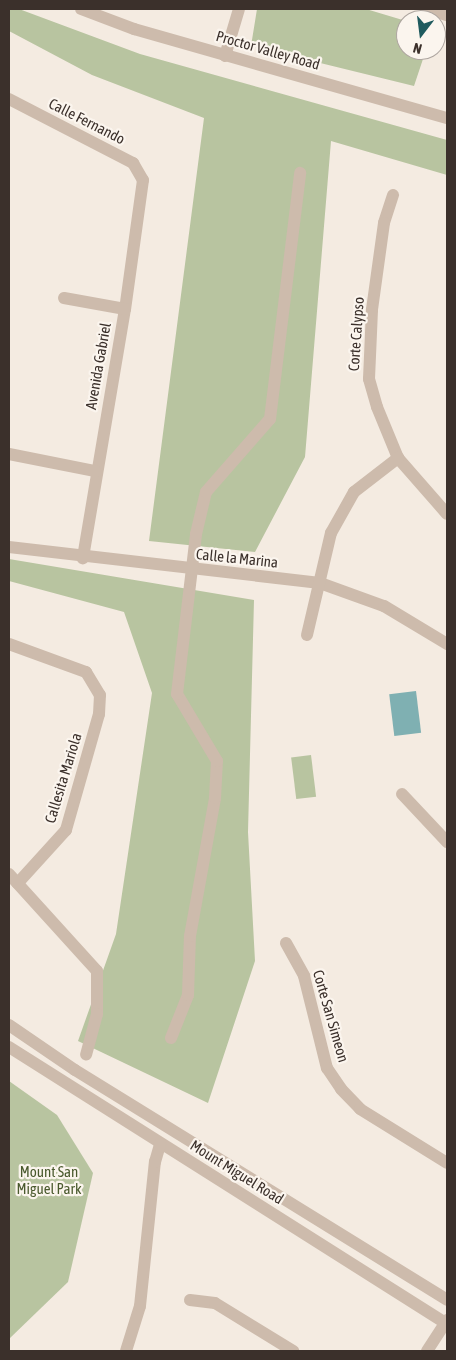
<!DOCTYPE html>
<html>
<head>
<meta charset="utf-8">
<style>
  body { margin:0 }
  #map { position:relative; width:456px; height:1360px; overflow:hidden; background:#f4ebe1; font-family:"Asap Condensed",sans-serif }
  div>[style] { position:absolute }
  .green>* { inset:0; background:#b8c4a0; transform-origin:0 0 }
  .water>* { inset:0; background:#7fb0b2; transform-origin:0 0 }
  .minor>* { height:12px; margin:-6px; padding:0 6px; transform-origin:6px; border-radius:6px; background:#cdbbac }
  span { translate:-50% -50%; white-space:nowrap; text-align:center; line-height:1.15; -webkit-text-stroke:4.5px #fbf5ee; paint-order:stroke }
  .street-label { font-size:15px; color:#3b302b }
  .park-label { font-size:15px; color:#4a5a2e }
  .frame { position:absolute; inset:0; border:10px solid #3b302b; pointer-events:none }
  .north { position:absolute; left:396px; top:10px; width:50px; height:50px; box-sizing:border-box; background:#fbf5ee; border:1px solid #aea6a0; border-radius:50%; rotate:195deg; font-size:14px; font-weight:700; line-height:20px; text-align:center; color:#3b302b }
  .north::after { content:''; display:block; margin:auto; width:18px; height:22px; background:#1f5a5e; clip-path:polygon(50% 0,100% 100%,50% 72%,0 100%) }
</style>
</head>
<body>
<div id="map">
  <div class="green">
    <i style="clip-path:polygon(9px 9px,19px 9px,140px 54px,447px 140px,447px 175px,331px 141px,305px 457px,255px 552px,149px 541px,204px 118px,92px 75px,9px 31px)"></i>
    <i style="clip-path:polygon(257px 9px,366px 9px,406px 21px,406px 50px,426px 50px,414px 86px,251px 46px)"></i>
    <i style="clip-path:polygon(9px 559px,254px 600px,248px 832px,255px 961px,208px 1103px,78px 1041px,116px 934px,152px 693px,124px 612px,9px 581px)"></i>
    <i style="left:311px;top:755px;width:42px;height:20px;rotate:83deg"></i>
    <i style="clip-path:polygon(9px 1081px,57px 1115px,93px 1173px,68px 1282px,9px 1339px)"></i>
  </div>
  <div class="water">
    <i style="left:416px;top:691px;width:42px;height:27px;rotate:83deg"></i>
  </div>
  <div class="minor">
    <i style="left:81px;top:9px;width:57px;rotate:20.7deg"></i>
    <i style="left:134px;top:29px;width:325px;rotate:15.9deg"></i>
    <i style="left:428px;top:9px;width:20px;rotate:18deg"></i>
    <i style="left:225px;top:56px;width:49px;rotate:-73.4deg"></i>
    <i style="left:9px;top:99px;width:140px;rotate:27.3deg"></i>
    <i style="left:133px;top:163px;width:20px;rotate:60deg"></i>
    <i style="left:143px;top:180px;width:130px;rotate:97.9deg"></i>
    <i style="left:125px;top:309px;width:253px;rotate:99.6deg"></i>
    <i style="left:393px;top:195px;width:29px;rotate:108deg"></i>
    <i style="left:384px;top:223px;width:88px;rotate:97.9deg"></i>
    <i style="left:372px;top:310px;width:69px;rotate:92.5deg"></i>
    <i style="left:369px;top:379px;width:29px;rotate:74deg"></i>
    <i style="left:377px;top:407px;width:55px;rotate:67.6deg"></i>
    <i style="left:398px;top:458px;width:74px;rotate:48.8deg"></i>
    <i style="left:64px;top:298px;width:62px;rotate:10.2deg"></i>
    <i style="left:9px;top:454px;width:88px;rotate:11.2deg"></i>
    <i style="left:9px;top:547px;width:313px;rotate:6.6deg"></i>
    <i style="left:320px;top:583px;width:68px;rotate:19.8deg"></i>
    <i style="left:384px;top:606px;width:74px;rotate:31.1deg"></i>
    <i style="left:307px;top:635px;width:105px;rotate:-76.8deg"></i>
    <i style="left:331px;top:533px;width:47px;rotate:-60.7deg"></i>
    <i style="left:354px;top:492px;width:56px;rotate:-37.7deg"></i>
    <i style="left:9px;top:644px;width:82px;rotate:20deg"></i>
    <i style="left:86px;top:672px;width:27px;rotate:59deg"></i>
    <i style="left:100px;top:695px;width:19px;rotate:93deg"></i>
    <i style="left:99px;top:714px;width:121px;rotate:105.9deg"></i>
    <i style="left:66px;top:830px;width:72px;rotate:132.2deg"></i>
    <i style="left:402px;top:794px;width:66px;rotate:46.8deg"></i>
    <i style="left:9px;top:874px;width:131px;rotate:47.8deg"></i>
    <i style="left:97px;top:971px;width:43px;rotate:90deg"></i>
    <i style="left:97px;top:1014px;width:42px;rotate:105deg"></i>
    <i style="left:286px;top:943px;width:38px;rotate:61deg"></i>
    <i style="left:304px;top:976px;width:95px;rotate:76deg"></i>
    <i style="left:327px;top:1068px;width:25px;rotate:56deg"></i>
    <i style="left:341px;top:1089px;width:28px;rotate:46deg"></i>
    <i style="left:360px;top:1109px;width:102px;rotate:31.8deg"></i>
    <i style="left:9px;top:1025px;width:80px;rotate:34.3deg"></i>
    <i style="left:75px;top:1070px;width:437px;rotate:31.7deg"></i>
    <i style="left:171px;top:1038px;width:46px;rotate:-68.4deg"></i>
    <i style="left:188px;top:995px;width:59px;rotate:-88.1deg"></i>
    <i style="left:190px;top:936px;width:140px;rotate:-79.7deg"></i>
    <i style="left:215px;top:798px;width:37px;rotate:-87deg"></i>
    <i style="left:217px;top:761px;width:78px;rotate:-120.8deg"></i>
    <i style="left:177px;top:694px;width:161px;rotate:-83.2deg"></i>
    <i style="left:196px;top:534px;width:43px;rotate:-76.6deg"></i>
    <i style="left:206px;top:492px;width:97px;rotate:-48.8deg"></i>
    <i style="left:270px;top:419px;width:248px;rotate:-83deg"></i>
    <i style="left:9px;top:1047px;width:518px;rotate:32.31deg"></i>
    <i style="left:190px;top:1300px;width:25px;rotate:7deg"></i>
    <i style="left:215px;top:1303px;width:92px;rotate:31.6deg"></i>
    <i style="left:126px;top:1351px;width:47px;rotate:-72.7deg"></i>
    <i style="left:140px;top:1306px;width:145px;rotate:-84.1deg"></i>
    <i style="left:155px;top:1162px;width:19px;rotate:-74deg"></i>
    <i style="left:427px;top:1351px;width:37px;rotate:-57deg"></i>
  </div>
  <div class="street-label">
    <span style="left:268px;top:50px;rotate:16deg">Proctor Valley Road</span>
    <span style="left:87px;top:121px;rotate:27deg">Calle Fernando</span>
    <span style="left:356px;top:334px;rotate:-86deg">Corte Calypso</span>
    <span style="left:98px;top:366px;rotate:-80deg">Avenida Gabriel</span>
    <span style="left:237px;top:558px;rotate:6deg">Calle la Marina</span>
    <span style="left:63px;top:778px;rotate:-73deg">Callesita Mariola</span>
    <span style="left:331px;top:1016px;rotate:74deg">Corte San Simeon</span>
    <span style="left:237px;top:1172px;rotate:32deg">Mount Miguel Road</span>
  </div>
  <div class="park-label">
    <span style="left:49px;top:1180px">Mount San<br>Miguel Park</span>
  </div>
  <div class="frame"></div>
  <div class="north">N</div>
</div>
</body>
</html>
